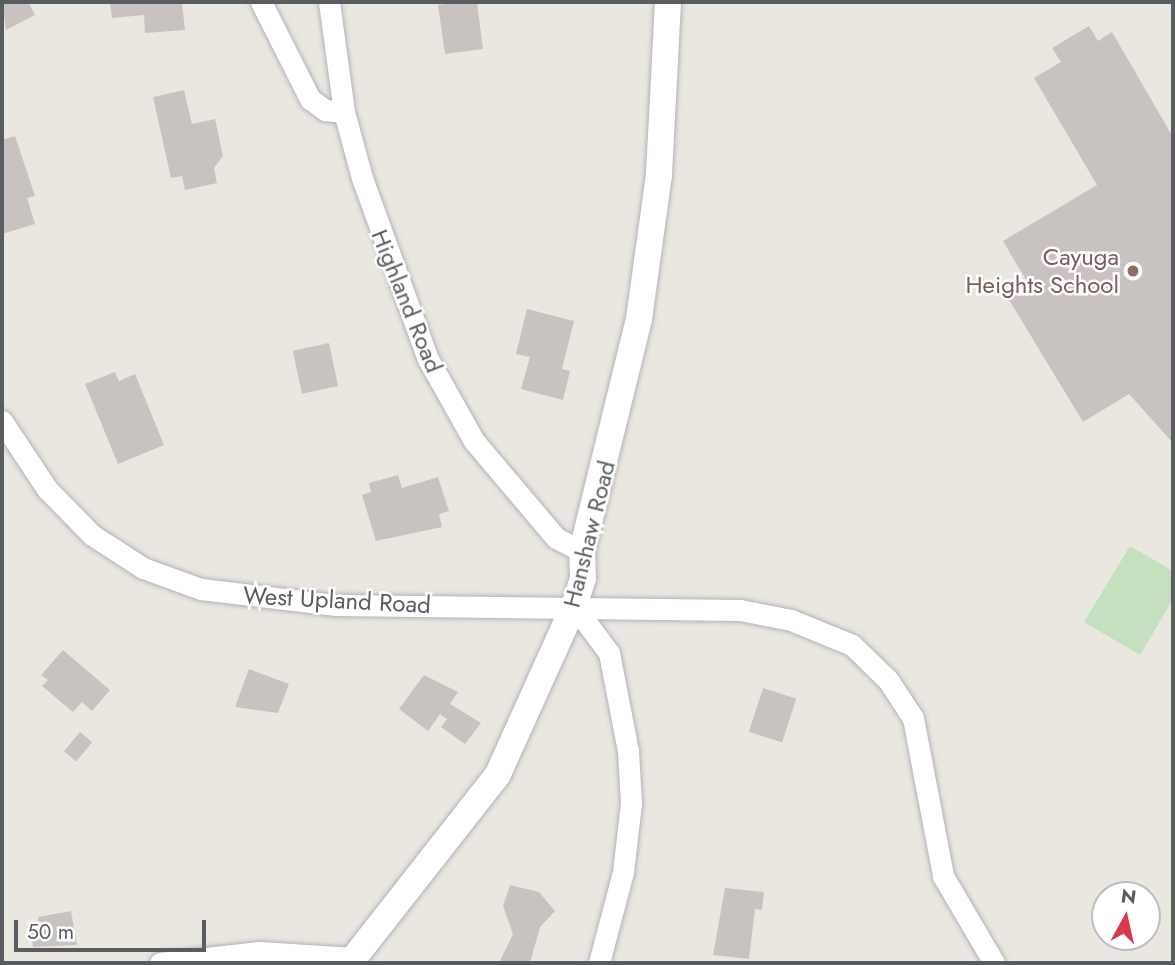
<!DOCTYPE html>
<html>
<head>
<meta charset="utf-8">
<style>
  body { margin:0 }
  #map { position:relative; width:1175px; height:965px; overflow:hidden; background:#eae6e0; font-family:Jost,sans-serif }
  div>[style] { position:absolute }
  .green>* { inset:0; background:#c5e0be }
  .building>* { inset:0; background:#c8c3c0; transform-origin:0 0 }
  .roads { filter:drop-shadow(0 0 2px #b1b4b7) drop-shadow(0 0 2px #b1b4b7) }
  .minor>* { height:21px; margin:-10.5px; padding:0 10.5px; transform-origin:10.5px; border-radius:10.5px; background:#fff }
  .tertiary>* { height:26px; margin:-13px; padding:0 13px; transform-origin:13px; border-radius:13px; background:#fff }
  .dots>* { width:19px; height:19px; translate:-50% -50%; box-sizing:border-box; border:4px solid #fff; border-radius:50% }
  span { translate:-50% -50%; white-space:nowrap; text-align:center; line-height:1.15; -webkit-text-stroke:5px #fff; paint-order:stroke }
  .education-label { font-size:24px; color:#785e54 }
  .right { translate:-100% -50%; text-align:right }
  .street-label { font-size:24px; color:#595d60 }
  .frame { position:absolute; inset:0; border:4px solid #595d60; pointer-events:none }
  .north { position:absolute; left:1091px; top:881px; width:70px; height:70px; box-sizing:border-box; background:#fff; border:2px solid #bdbebf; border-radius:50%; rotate:8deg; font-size:19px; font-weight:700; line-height:28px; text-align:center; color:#595d60 }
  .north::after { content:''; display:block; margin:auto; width:24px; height:32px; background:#d7394d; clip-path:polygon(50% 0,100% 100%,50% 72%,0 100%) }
  .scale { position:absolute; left:14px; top:920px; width:192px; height:32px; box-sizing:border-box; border:4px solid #595d60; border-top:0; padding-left:9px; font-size:21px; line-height:24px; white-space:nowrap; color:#595d60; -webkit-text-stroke:5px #fff; paint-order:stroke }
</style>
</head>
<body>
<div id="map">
  <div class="green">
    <i style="clip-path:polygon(1130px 546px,1173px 571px,1173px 599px,1140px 655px,1084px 622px)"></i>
  </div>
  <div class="building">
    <i style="clip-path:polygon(2px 2px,28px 2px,35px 15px,6px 30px)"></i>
    <i style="clip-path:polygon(110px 2px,182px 3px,185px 30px,145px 33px,144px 15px,112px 18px)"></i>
    <i style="clip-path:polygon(461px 2px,477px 2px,483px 49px,445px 54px,438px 5px)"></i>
    <i style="clip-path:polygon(1089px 26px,1098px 41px,1112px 32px,1173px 137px,1173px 443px,1129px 394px,1083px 422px,1008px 298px,1029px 285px,1003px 241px,1097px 185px,1034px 78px,1061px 62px,1052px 48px)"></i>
    <i style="clip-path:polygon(184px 90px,192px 124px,215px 119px,223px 156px,214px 168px,217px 183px,185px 190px,182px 176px,171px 178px,153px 97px)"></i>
    <i style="clip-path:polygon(15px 136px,35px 196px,27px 198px,35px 224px,2px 234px,2px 140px)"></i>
    <i style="clip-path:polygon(527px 309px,574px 321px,562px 369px,570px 371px,563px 400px,521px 389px,530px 357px,516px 354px)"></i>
    <i style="left:329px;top:343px;width:44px;height:37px;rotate:78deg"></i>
    <i style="clip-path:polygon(115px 372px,119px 381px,135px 374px,164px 445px,118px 464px,85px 384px)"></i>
    <i style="clip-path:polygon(398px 475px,402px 488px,438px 477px,449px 511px,439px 514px,442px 527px,376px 541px,362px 495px,371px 492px,369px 483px)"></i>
    <i style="clip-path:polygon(63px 650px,110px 690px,92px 711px,82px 702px,73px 712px,42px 686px,48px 680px,41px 675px)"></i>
    <i style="clip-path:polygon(249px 669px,289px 684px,278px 713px,235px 707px)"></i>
    <i style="clip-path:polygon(424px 675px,458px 692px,450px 704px,481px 723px,465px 744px,441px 727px,447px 719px,440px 714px,428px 731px,399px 709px)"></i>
    <i style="left:763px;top:688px;width:35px;height:46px;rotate:18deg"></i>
    <i style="left:80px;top:732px;width:16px;height:25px;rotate:40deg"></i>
    <i style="clip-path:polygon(510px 885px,539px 892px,555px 911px,540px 927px,530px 963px,499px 963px,513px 934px,503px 906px)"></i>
    <i style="clip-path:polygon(725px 888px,764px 892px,762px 910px,755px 909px,749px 959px,713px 955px)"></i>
    <i style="clip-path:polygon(71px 911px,77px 945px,33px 947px,30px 927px,39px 926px,38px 917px)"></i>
  </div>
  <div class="roads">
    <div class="minor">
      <i style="left:261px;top:2px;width:109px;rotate:63.2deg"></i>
      <i style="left:310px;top:99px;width:19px;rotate:36deg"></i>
      <i style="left:325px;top:110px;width:19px;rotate:6deg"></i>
      <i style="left:329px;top:2px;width:111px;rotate:82.2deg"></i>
      <i style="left:344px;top:112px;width:68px;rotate:74.7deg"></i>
      <i style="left:362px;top:178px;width:193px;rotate:70deg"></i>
      <i style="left:428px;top:359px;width:94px;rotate:60.7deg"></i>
      <i style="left:474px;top:441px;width:127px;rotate:49.8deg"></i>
      <i style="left:556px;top:538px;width:29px;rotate:27deg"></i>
      <i style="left:2px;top:421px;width:82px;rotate:56.5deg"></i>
      <i style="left:47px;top:489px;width:64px;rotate:45.6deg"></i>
      <i style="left:92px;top:535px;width:61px;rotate:32.9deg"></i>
      <i style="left:143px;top:568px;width:62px;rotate:19.9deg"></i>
      <i style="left:201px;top:589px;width:136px;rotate:6.8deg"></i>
      <i style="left:336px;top:605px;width:404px;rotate:0.7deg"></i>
      <i style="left:740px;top:610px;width:52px;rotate:11.1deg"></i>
      <i style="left:791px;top:620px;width:66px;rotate:22.3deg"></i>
      <i style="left:852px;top:645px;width:50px;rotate:44.2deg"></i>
      <i style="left:888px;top:680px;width:45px;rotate:56.7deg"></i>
      <i style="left:913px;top:718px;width:161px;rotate:79.2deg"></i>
      <i style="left:943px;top:876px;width:101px;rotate:59.6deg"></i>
      <i style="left:574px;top:606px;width:59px;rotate:53.3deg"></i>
      <i style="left:609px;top:653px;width:100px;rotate:79deg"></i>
      <i style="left:628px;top:751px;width:52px;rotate:86.7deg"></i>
      <i style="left:631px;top:803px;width:69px;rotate:96.6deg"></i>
      <i style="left:623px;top:872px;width:94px;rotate:104.8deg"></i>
      <i style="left:160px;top:963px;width:100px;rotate:-6.3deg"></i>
      <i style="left:259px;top:952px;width:95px;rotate:3.6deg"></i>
    </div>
    <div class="tertiary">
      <i style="left:350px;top:963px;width:240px;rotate:-51.9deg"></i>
      <i style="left:498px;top:774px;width:184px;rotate:-65.7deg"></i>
      <i style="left:574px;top:606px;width:29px;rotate:-72deg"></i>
      <i style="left:583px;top:578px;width:27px;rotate:-92deg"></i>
      <i style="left:582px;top:551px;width:239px;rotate:-76.2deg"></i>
      <i style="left:639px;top:319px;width:146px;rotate:-82.1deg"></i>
      <i style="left:659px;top:174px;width:172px;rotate:-87deg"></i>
    </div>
  </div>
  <div class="dots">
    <i style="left:1133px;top:271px;background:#8d6e63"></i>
  </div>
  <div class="education-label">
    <span class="right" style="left:1119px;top:271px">Cayuga<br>Heights School</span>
  </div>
  <div class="street-label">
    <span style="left:407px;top:301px;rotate:68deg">Highland Road</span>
    <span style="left:589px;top:534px;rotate:-76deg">Hanshaw Road</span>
    <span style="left:337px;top:600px;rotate:3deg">West Upland Road</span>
  </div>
  <div class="frame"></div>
  <div class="north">N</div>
  <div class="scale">50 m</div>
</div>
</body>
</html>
